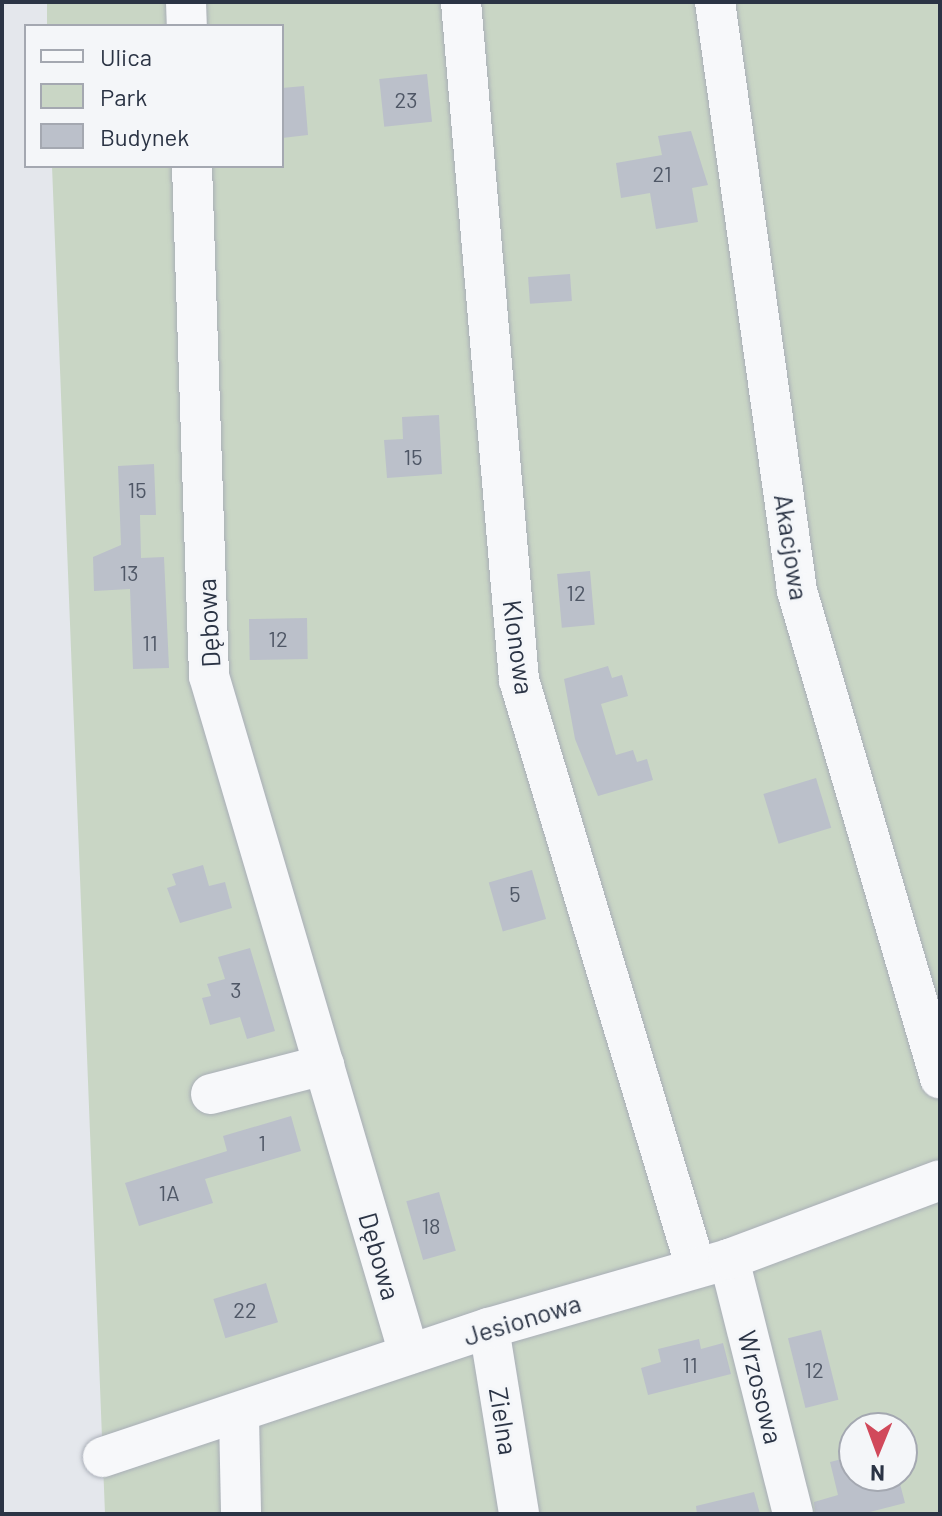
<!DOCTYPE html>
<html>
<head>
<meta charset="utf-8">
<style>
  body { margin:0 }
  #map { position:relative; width:942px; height:1516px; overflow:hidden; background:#e4e7ec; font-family:Barlow,sans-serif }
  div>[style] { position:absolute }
  .green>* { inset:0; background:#c9d6c5 }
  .building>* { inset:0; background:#bbc0ca; transform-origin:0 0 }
  .roads { filter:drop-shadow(0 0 2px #a9aeb7) drop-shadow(0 0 2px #a9aeb7) }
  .minor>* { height:40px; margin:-20px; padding:0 20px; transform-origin:20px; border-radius:20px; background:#f7f8fa }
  span { translate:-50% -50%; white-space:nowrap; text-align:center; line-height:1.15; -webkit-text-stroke:6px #f4f6f9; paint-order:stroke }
  .number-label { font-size:22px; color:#4f5766 }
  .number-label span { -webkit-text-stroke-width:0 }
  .street-label { font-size:26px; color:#2b3445 }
  .frame { position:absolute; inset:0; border:4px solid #2b3445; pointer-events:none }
  .legend { position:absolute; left:24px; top:24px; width:260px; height:144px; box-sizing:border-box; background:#f4f6f9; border:2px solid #a4a8b1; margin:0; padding:10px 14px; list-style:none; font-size:24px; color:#2b3445 }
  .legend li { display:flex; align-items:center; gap:16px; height:40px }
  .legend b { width:40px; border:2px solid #a4a8b1 }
  .north { position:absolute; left:838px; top:1412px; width:80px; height:80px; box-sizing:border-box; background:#f4f6f9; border:2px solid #a4a8b1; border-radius:50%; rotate:181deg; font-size:22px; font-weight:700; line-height:32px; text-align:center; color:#2b3445 }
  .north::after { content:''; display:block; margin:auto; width:28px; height:36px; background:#d1495b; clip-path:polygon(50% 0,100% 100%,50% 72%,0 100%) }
</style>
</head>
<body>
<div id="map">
  <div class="green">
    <i style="clip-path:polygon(evenodd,47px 2px,940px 2px,940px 1514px,105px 1514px,52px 166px,282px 166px,282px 26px,47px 26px,47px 2px,854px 1428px,902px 1428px,902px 1476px,854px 1476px,854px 1428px)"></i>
  </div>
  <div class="building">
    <i style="left:427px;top:74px;width:48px;height:48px;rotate:84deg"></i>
    <i style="clip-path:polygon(304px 86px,308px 135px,282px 138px,282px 88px)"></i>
    <i style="clip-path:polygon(691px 131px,708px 185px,692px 188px,698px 222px,656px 229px,650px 193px,621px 198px,616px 163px,662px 155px,658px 136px)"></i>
    <i style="left:570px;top:274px;width:27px;height:42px;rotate:86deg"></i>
    <i style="clip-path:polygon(439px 415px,442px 474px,387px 478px,384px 440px,403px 439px,402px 417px)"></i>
    <i style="clip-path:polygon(154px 464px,156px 515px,140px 515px,141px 558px,164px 557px,169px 668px,133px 669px,130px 589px,94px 591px,93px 557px,121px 545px,118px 466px)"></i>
    <i style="left:590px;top:571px;width:54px;height:33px;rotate:85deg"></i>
    <i style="left:307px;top:618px;width:41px;height:58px;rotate:89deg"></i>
    <i style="clip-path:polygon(608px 666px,612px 678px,622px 675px,628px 696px,601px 704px,616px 755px,633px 750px,637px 762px,647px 759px,653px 780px,598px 796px,575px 739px,564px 679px)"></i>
    <i style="left:816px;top:778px;width:52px;height:55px;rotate:73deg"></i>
    <i style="clip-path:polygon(203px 865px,209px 886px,225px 882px,232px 908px,180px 923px,167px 888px,176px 885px,172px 874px)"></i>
    <i style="left:532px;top:870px;width:51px;height:45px;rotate:74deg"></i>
    <i style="clip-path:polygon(250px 948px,275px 1031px,247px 1039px,240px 1017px,210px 1025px,202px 998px,211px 996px,207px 984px,225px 979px,218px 957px)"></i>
    <i style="clip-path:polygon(291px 1116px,301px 1151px,205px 1179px,213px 1203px,139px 1226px,125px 1183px,227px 1151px,223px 1136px)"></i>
    <i style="left:439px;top:1192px;width:61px;height:34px;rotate:74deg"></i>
    <i style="left:266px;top:1283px;width:41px;height:55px;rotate:73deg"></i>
    <i style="left:821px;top:1330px;width:72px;height:34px;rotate:76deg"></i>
    <i style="clip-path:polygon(699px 1339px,701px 1349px,723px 1343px,731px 1374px,648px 1395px,641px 1368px,661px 1362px,658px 1349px)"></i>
    <i style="clip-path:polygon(854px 1456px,854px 1476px,898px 1476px,905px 1503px,862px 1514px,815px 1514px,814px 1502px,838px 1495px,830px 1462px)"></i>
    <i style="clip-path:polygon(754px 1492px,760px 1514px,697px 1514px,696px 1506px)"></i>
  </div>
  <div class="roads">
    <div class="minor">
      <i style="left:186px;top:2px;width:24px;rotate:88deg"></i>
      <i style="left:461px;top:2px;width:680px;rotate:85.11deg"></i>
      <i style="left:519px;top:680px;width:614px;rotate:73.25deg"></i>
      <i style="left:715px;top:2px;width:595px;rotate:82.07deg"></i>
      <i style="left:797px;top:591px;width:508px;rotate:73.64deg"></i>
      <i style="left:192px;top:166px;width:510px;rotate:88.09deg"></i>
      <i style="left:209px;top:676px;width:707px;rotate:73.56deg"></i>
      <i style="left:211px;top:1094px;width:117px;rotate:-14.4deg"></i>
      <i style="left:729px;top:1259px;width:263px;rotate:75.9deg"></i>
      <i style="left:489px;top:1328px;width:188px;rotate:80.8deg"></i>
      <i style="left:239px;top:1416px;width:98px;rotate:88.8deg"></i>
      <i style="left:103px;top:1457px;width:407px;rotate:-18.5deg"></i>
      <i style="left:489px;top:1328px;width:250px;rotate:-16deg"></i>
      <i style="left:729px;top:1259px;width:225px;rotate:-20.5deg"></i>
    </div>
  </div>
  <div class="number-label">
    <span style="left:406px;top:100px">23</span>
    <span style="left:662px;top:174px">21</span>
    <span style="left:413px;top:457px">15</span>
    <span style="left:137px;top:490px">15</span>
    <span style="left:129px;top:573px">13</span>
    <span style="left:576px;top:593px">12</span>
    <span style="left:278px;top:639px">12</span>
    <span style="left:150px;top:643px">11</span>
    <span style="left:515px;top:894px">5</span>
    <span style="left:236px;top:990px">3</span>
    <span style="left:262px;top:1143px">1</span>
    <span style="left:169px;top:1193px">1A</span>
    <span style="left:431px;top:1226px">18</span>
    <span style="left:245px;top:1310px">22</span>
    <span style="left:690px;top:1365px">11</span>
    <span style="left:814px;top:1370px">12</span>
  </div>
  <div class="street-label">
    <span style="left:792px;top:547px;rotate:81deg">Akacjowa</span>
    <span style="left:208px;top:623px;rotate:-93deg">Dębowa</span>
    <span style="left:519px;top:647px;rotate:82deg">Klonowa</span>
    <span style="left:380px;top:1256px;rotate:74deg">Dębowa</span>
    <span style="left:522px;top:1319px;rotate:-17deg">Jesionowa</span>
    <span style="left:761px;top:1387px;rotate:76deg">Wrzosowa</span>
    <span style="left:504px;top:1421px;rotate:81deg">Zielna</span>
  </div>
  <div class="frame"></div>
  <ul class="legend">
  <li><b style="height:10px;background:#f7f8fa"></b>Ulica</li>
  <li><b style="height:22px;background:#c9d6c5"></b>Park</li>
  <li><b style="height:22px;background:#bbc0ca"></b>Budynek</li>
  </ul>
  <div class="north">N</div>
</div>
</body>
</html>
